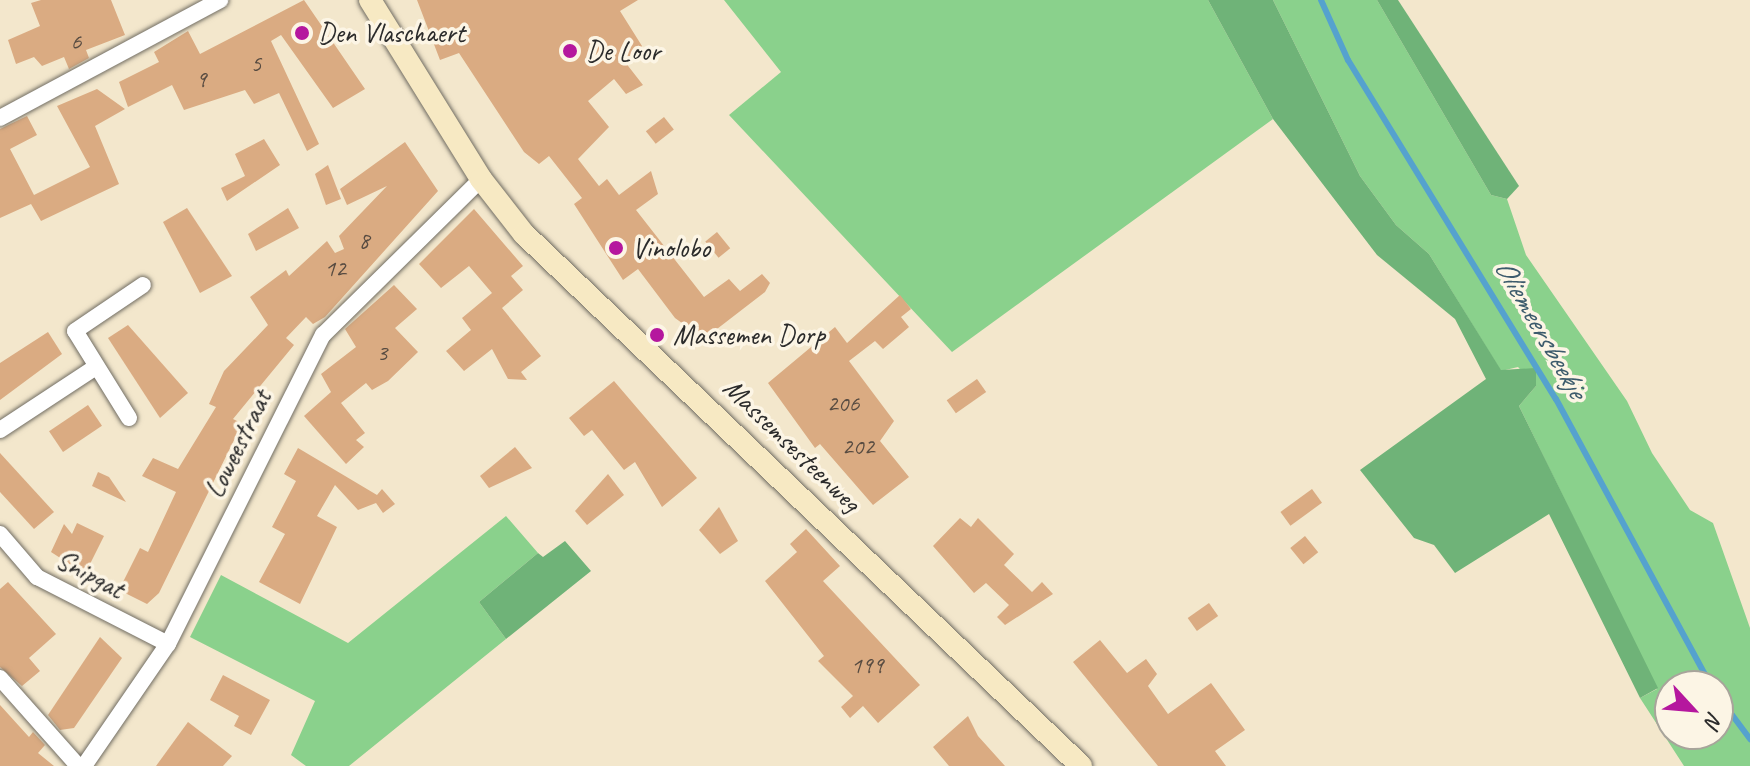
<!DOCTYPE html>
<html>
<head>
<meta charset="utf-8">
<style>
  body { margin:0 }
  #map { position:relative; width:1750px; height:766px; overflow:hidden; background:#f3e7cc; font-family:Caveat,sans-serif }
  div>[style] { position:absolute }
  .green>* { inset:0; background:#8ad18c }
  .forest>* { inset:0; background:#6fb378 }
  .stream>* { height:6px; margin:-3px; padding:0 3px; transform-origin:3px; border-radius:3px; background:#55a2ce }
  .building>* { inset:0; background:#daab82; transform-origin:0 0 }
  .roads { filter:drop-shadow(0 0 2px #716d63) drop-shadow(0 0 2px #716d63) }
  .minor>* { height:16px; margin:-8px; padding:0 8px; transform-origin:8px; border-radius:8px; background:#fff }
  .secondary>* { height:22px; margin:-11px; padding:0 11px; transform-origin:11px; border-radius:11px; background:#f7e9c3 }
  .dots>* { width:22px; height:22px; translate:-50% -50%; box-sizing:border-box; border:4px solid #fcf5e5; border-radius:50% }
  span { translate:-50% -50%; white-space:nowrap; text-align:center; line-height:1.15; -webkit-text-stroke:7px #fcf5e5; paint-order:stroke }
  .number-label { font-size:24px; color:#574b41 }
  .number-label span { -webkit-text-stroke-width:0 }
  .poi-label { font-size:28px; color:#2b2b2b }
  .left { translate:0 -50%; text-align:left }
  .street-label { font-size:28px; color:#2b2b2b }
  .water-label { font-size:30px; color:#3c5b6c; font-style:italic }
  .north { position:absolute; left:1654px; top:670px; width:80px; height:80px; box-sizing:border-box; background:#fcf5e5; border:2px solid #a8a49b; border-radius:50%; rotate:116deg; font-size:22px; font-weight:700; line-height:32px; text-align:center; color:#2b2b2b }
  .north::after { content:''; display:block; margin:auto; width:28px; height:36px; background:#b5179e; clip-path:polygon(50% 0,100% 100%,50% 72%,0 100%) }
</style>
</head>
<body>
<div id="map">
  <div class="green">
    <i style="clip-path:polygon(724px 0,1208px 0,1273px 119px,952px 352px,729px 115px,781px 72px)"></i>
    <i style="clip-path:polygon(evenodd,1273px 0,1377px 0,1491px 195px,1507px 199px,1526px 255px,1627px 401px,1652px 453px,1690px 510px,1713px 523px,1750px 628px,1750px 766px,1684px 766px,1640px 698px,1657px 689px,1519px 406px,1536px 386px,1518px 367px,1501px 371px,1429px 254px,1396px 225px,1360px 176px,1273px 0,1670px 686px,1718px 686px,1718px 734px,1670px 734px,1670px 686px)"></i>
    <i style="clip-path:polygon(506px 516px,538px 553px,479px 602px,506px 639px,349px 766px,306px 766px,291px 755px,315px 701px,190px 637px,221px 575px,348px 643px)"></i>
  </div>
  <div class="forest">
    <i style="clip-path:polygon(1208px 0,1273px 0,1360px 176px,1396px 225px,1429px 254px,1501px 370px,1536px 368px,1536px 386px,1519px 406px,1658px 688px,1640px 698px,1549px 514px,1455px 573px,1434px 545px,1414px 538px,1360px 470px,1486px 379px,1455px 319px,1377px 255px,1273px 119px)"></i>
    <i style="clip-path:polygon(1377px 0,1398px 0,1519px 186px,1507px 199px,1491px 195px)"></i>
    <i style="clip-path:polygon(565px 541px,591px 571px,506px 639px,479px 602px,538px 553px,543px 557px)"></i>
  </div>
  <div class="stream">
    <i style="left:1321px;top:0;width:66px;rotate:65.8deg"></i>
    <i style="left:1348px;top:60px;width:398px;rotate:58.5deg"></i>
    <i style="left:1556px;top:399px;width:326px;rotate:61.6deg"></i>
    <i style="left:1718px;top:696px;width:54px;rotate:53.3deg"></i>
  </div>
  <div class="building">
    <i style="clip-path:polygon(41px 0,111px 0,125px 35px,86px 50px,89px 58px,69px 69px,64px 57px,42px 66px,34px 57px,16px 64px,8px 40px,40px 26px,31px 3px)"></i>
    <i style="clip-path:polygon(304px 0,365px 89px,333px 108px,281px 35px,271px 41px,319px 144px,307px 151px,279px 93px,254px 104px,245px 90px,184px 110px,172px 85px,128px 107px,119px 82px,159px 62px,154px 52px,188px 31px,200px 54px)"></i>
    <i style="clip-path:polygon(417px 0,638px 0,620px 11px,642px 46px,625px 62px,643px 85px,626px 94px,614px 79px,588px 101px,609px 127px,578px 159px,599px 186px,607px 179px,619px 195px,651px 171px,658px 194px,636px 210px,704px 297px,729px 279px,740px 291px,762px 274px,770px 283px,765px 292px,704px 339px,675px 318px,638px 269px,623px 280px,574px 204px,582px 198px,549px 156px,539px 164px,524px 152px,459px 53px,440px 60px)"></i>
    <i style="clip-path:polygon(97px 89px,125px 109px,95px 126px,119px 184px,41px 221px,31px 204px,0 218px,0 129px,27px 116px,37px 135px,10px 149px,34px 195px,90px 167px,57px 106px)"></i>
    <i style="left:664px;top:117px;width:16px;height:23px;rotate:52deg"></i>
    <i style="clip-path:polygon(264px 139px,280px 165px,227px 201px,221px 188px,245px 176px,235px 154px)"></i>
    <i style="clip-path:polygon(405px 142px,438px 191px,325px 317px,313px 324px,306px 317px,286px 338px,294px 345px,233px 419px,241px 423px,236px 436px,159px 593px,147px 604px,119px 590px,140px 548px,148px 552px,176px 492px,142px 476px,153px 458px,178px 469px,216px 407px,209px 404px,224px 371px,268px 325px,250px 297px,286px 270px,289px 276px,327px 241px,335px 253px,344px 249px,339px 236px,387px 186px,347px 205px,340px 189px)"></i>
    <i style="clip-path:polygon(328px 165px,341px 199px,326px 205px,315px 174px)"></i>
    <i style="clip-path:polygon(187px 208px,232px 276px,200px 293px,163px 222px)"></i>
    <i style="clip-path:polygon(288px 208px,299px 228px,256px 251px,248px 234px)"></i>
    <i style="clip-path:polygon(474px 209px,523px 266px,511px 276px,523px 290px,502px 308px,541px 356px,521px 372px,527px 380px,508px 379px,492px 349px,464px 371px,446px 351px,471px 330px,462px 318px,492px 293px,469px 266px,441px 288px,419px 264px)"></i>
    <i style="left:717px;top:232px;width:21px;height:15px;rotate:51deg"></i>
    <i style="clip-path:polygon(394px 285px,417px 309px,395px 328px,418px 352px,388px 381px,372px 390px,366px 383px,341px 403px,365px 433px,356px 440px,364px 447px,346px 464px,304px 416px,331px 392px,321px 374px,356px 347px,345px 329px)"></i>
    <i style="clip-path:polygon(900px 295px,911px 309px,901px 317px,909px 327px,883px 349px,875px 341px,849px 361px,894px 421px,880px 441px,909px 477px,873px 505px,820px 444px,815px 448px,768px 383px,835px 327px,847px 343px)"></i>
    <i style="clip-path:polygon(128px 325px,188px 393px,160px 418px,108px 338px)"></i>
    <i style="clip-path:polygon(48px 332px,62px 354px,0 400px,0 363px)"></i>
    <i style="left:977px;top:379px;width:16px;height:37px;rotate:55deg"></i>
    <i style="clip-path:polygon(614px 381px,697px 478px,662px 507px,635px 462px,624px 470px,592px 430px,584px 436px,569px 418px)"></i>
    <i style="left:88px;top:405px;width:25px;height:47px;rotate:56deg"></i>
    <i style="clip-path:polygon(515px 447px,532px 468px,489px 488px,480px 476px)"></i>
    <i style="clip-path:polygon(298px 448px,377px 495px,382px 489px,395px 504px,383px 513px,376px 503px,358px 510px,335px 485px,317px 516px,337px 527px,300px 604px,259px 582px,285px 534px,272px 527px,296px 481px,284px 474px)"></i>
    <i style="clip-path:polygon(0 453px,54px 512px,34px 529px,0 492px)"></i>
    <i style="clip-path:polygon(98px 472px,109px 477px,126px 502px,92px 486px)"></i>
    <i style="clip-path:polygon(608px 474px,624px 495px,587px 525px,575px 511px)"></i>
    <i style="left:1312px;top:489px;width:17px;height:39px;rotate:54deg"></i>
    <i style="clip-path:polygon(719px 507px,738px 541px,720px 554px,699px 530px)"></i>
    <i style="clip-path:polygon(960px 518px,971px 527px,978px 518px,1014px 554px,1004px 565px,1032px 592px,1042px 582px,1053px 594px,1005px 625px,997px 617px,1009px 605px,986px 583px,974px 593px,933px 546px)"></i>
    <i style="clip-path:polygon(77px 523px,104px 536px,85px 574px,51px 552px,64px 524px,72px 534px)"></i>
    <i style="clip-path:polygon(806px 529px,840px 566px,823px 581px,920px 685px,878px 723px,863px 706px,850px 718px,841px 707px,853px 696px,818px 661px,824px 656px,765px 581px,797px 552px,790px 544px)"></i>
    <i style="left:1305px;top:536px;width:21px;height:19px;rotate:51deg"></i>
    <i style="clip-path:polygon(8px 582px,56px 634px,29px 658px,40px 671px,22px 686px,0 667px,0 589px)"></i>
    <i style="left:1209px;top:603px;width:16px;height:26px;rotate:55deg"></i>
    <i style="clip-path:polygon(100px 637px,122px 658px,74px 728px,60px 730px,48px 715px)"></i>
    <i style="clip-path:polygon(1100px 640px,1127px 673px,1146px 659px,1157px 674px,1148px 686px,1168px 714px,1211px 683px,1245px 730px,1215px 751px,1226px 766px,1158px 766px,1073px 662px)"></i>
    <i style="clip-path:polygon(223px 675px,270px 700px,251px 735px,234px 726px,239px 716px,210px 700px)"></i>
    <i style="clip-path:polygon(0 705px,29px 737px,33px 732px,45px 745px,38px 753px,54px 766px,0 766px)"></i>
    <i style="clip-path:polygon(968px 716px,978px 736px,1005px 766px,949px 766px,933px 747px)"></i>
    <i style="clip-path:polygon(188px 722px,232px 756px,223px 766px,156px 766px)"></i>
  </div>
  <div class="roads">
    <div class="minor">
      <i style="left:0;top:118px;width:250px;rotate:-28.2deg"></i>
      <i style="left:129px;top:418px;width:102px;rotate:-121.8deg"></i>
      <i style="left:75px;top:331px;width:82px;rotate:-34.1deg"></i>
      <i style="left:0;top:430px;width:111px;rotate:-33.3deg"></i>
      <i style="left:0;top:534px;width:57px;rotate:49.3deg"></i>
      <i style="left:37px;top:577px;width:147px;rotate:27.1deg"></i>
      <i style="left:0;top:678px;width:118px;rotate:48.4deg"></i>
      <i style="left:84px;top:766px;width:148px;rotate:-55.5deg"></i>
      <i style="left:168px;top:644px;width:346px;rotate:-63.4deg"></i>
      <i style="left:323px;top:335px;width:222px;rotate:-44.6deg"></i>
    </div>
    <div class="secondary">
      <i style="left:370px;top:0;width:211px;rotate:58.2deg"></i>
      <i style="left:481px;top:179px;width:70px;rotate:52deg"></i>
      <i style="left:524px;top:234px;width:770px;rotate:43.68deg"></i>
    </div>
  </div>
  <div class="dots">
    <i style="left:302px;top:33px;background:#b5179e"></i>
    <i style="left:570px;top:51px;background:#b5179e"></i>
    <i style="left:616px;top:248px;background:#b5179e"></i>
    <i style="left:657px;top:335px;background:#b5179e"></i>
  </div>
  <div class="number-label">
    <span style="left:76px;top:42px">6</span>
    <span style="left:256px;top:64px">5</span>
    <span style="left:201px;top:80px">9</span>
    <span style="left:364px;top:241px">8</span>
    <span style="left:335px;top:269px">12</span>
    <span style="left:382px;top:353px">3</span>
    <span style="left:843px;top:404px">206</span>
    <span style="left:858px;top:447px">202</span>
    <span style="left:867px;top:666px">199</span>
  </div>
  <div class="poi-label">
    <span class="left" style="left:318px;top:33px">Den Vlaschaert</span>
    <span class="left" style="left:586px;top:51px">De Loor</span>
    <span class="left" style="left:632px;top:248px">Vinolobo</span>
    <span class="left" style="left:673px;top:335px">Massemen Dorp</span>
  </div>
  <div class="street-label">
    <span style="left:238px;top:444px;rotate:-64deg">Loweestraat</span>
    <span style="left:792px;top:445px;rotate:44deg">Massemsesteenweg</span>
    <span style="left:90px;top:574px;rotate:28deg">Snipgat</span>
  </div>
  <div class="water-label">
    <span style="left:1541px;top:328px;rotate:60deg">Oliemeersbeekje</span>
  </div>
  <div class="north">N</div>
</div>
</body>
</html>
